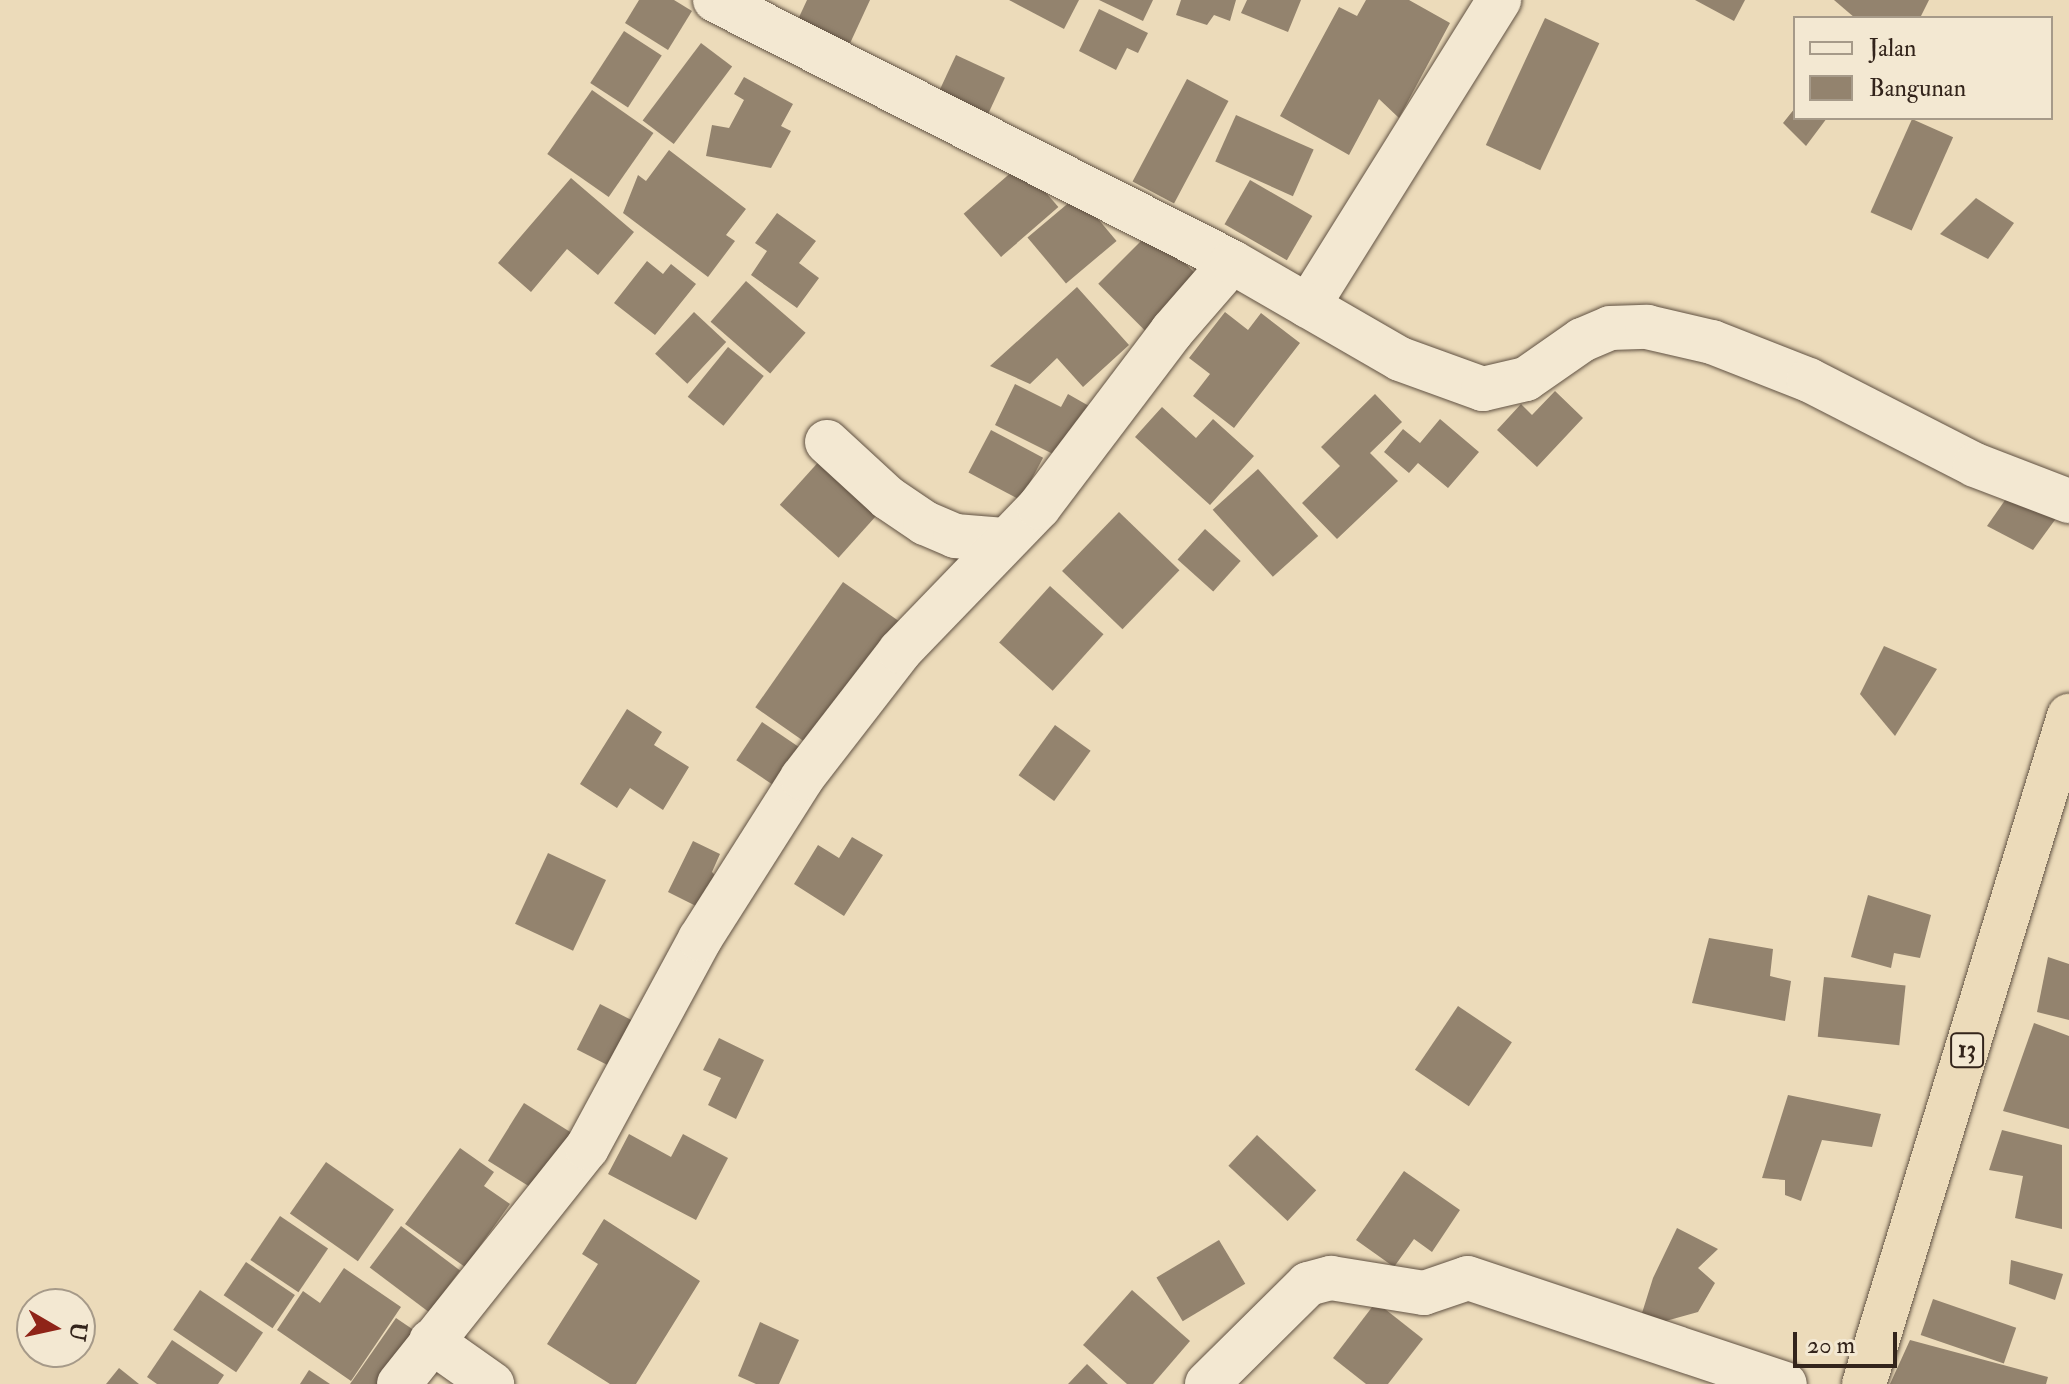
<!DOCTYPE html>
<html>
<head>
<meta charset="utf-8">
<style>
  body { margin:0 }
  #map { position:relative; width:2069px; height:1384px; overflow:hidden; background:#ecdbba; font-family:"IM FELL Double Pica",serif }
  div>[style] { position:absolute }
  .building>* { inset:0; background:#93836e; transform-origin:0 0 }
  .roads { filter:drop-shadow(0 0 2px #615243) drop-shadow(0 0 2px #615243) }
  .minor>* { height:44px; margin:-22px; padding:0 22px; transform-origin:22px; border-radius:22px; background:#f3e8d2 }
  .highway>* { height:44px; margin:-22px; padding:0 22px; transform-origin:22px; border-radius:22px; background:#ecdbba }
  span { translate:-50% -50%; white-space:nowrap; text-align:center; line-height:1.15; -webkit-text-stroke:8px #f3e8d2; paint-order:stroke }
  .shield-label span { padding:2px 6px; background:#f3e8d2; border:2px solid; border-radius:6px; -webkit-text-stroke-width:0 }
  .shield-label { font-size:24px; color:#33241b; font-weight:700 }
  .legend { position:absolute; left:1793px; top:16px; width:260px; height:104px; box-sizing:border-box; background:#f3e8d2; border:2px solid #a69a89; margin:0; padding:10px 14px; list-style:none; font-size:24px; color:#33241b }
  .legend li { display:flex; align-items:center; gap:16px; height:40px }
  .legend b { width:40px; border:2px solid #a69a89 }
  .north { position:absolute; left:16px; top:1288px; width:80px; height:80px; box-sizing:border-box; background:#f3e8d2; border:2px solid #a69a89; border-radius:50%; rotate:99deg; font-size:22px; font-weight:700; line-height:32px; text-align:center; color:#33241b }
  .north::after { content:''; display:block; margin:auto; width:28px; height:36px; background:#8f2418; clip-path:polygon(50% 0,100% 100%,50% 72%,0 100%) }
  .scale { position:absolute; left:1793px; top:1332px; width:104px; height:36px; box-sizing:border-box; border:4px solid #33241b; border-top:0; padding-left:10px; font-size:24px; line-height:28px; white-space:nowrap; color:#33241b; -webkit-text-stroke:6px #f3e8d2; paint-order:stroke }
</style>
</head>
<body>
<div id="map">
  <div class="building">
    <i style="clip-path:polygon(639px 0,674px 0,692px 11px,668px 50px,625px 23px)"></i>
    <i style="clip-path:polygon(807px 0,870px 0,846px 52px,794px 28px)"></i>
    <i style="clip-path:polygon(1009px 0,1079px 0,1064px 29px)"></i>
    <i style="clip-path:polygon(1099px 0,1153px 0,1143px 21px)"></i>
    <i style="clip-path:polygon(1181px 0,1236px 0,1230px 21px,1214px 15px,1207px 25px,1176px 15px)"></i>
    <i style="clip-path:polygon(1247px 0,1301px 0,1288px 32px,1241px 13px)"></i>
    <i style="clip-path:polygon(1366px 0,1409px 0,1450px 23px,1399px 118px,1379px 99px,1349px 155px,1280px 116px,1339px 7px,1357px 16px)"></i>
    <i style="clip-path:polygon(1695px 0,1745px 0,1734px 21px)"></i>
    <i style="clip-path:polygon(1834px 0,1929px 0,1920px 18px,1855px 18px)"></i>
    <i style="clip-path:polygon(1099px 9px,1148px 33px,1138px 53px,1127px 48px,1116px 70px,1079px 51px)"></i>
    <i style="left:1545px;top:18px;width:60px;height:140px;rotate:25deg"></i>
    <i style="left:624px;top:31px;width:45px;height:62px;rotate:33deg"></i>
    <i style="left:701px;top:43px;width:39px;height:97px;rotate:37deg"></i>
    <i style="left:956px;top:55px;width:54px;height:50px;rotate:25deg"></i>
    <i style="clip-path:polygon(744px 77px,793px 104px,781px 126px,791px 131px,771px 168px,706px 156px,712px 125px,729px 128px,744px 100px,734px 94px)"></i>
    <i style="left:1187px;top:79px;width:47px;height:116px;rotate:28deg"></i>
    <i style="left:592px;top:90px;width:75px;height:78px;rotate:35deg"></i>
    <i style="clip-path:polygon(1795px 108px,1795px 118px,1827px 118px,1806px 146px,1783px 123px)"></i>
    <i style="left:1236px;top:115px;width:85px;height:51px;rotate:24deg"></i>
    <i style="left:1912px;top:119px;width:45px;height:102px;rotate:24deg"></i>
    <i style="clip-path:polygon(669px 150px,746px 209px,726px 235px,735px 241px,708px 277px,623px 213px,638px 175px,646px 181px)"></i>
    <i style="left:1021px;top:164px;width:57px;height:76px;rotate:49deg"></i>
    <i style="clip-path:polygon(571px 178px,634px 232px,598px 275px,567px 249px,531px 292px,498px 263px)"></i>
    <i style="left:1250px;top:180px;width:72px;height:51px;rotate:30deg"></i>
    <i style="left:1078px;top:195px;width:60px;height:66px;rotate:50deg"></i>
    <i style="clip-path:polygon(1976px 198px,2014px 223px,1988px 259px,1940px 234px)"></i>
    <i style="clip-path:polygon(777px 213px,816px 241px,799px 263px,819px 278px,797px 308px,751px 275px,767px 251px,755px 243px)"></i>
    <i style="left:1152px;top:230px;width:72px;height:76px;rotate:45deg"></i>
    <i style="clip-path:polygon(647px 261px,663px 274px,671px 264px,696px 284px,655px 335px,614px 303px)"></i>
    <i style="left:746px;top:281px;width:79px;height:54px;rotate:41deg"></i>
    <i style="clip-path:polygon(1077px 287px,1129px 345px,1083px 387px,1057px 358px,1030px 384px,990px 366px)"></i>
    <i style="left:694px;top:312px;width:44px;height:57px;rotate:43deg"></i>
    <i style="clip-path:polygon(1225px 312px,1248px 330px,1261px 313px,1300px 343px,1234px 428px,1193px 396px,1210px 374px,1189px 358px)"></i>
    <i style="left:728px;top:347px;width:46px;height:64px;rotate:39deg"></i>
    <i style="clip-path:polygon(1015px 384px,1061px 407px,1068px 394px,1089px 406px,1063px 459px,995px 425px)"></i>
    <i style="clip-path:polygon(1555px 391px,1583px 418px,1537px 467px,1497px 430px,1521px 404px,1532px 415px)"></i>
    <i style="clip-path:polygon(1375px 394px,1402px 422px,1370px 453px,1398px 481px,1337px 539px,1302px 503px,1340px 466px,1321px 447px)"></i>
    <i style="clip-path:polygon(1162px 407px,1196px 438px,1213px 419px,1254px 456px,1210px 505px,1135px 437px)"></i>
    <i style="clip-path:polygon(1440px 419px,1479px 452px,1448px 488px,1418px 463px,1409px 473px,1384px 452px,1403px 429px,1420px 443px)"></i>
    <i style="left:991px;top:430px;width:59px;height:48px;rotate:28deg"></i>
    <i style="left:822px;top:458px;width:79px;height:63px;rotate:42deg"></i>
    <i style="left:1258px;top:469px;width:90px;height:61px;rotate:48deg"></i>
    <i style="clip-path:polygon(2010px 493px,2060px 513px,2033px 550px,1987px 526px)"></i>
    <i style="left:1119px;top:512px;width:84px;height:82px;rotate:44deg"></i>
    <i style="left:1205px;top:529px;width:48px;height:41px;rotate:42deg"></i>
    <i style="left:843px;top:582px;width:75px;height:153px;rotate:35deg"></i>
    <i style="left:1050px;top:586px;width:72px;height:76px;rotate:42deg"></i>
    <i style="clip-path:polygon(1884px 646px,1937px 669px,1895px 736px,1860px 694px)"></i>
    <i style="clip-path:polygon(627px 709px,662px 732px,654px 745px,689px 767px,663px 810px,630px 788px,617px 808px,580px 784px)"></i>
    <i style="left:762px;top:722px;width:53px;height:46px;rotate:34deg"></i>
    <i style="left:1055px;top:725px;width:44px;height:62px;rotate:36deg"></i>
    <i style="clip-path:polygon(852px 837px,883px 855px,844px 916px,794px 884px,818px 845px,839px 858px)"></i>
    <i style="clip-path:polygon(693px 841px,720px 854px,712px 872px,724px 885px,710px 913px,668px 892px)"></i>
    <i style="left:548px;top:853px;width:64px;height:78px;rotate:25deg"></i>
    <i style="clip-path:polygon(1868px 895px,1931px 915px,1920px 958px,1894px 953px,1891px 968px,1851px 957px)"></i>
    <i style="clip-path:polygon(1709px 938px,1773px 949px,1770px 976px,1791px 981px,1785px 1021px,1692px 1003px)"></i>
    <i style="clip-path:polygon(2048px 957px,2069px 964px,2069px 1020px,2037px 1012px)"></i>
    <i style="left:1824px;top:977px;width:82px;height:60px;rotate:6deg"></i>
    <i style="left:600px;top:1004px;width:51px;height:51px;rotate:27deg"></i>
    <i style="left:1458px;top:1006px;width:65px;height:77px;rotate:34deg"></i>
    <i style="clip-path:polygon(2034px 1023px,2069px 1036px,2069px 1129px,2003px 1111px)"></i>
    <i style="clip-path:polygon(719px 1038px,764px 1060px,736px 1119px,708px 1105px,721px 1078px,703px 1070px)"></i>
    <i style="clip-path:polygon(1788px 1095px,1881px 1114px,1872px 1147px,1822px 1140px,1801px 1201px,1785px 1195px,1785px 1180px,1762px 1178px)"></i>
    <i style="left:524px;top:1103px;width:64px;height:68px;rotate:32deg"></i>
    <i style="clip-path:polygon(2002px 1130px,2062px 1145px,2062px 1229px,2015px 1218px,2023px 1176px,1989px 1170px)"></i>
    <i style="clip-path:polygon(629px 1134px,671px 1157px,683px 1134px,728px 1158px,696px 1220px,608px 1174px)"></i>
    <i style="left:1257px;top:1135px;width:81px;height:42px;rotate:43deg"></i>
    <i style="clip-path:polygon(460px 1148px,494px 1172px,484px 1186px,510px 1204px,465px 1267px,405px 1224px)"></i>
    <i style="left:326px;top:1162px;width:83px;height:63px;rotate:35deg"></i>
    <i style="clip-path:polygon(1404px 1171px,1460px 1210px,1432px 1252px,1414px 1239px,1394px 1267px,1356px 1240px)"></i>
    <i style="left:280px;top:1216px;width:58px;height:53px;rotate:34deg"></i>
    <i style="clip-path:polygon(604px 1219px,700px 1281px,636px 1384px,610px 1384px,547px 1344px,598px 1264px,582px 1254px)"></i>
    <i style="left:401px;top:1226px;width:74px;height:52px;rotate:37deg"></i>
    <i style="clip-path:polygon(1677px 1228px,1718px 1249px,1698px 1268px,1715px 1283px,1698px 1312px,1637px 1329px,1653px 1278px)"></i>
    <i style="left:1219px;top:1240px;width:51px;height:73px;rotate:59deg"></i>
    <i style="clip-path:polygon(2011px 1260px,2063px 1274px,2055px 1300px,2009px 1284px)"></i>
    <i style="left:246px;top:1262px;width:59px;height:40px;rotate:34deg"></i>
    <i style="clip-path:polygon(344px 1268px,401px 1307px,351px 1381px,277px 1330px,303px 1291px,320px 1303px)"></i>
    <i style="left:200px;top:1290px;width:76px;height:48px;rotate:34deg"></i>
    <i style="clip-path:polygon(1132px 1290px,1190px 1341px,1153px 1384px,1127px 1384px,1083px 1345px)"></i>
    <i style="left:1933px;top:1299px;width:88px;height:38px;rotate:19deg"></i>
    <i style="clip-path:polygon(1376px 1302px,1423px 1339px,1388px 1384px,1366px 1384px,1333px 1358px)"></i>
    <i style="clip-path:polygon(396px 1318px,424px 1337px,392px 1384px,350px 1384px)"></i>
    <i style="clip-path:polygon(760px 1322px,799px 1340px,779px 1384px,756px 1384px,738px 1376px)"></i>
    <i style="clip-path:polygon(172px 1340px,224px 1375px,218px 1384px,157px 1384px,147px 1377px)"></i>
    <i style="clip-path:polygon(1910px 1340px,2048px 1377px,2046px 1384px,1890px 1384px)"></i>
    <i style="clip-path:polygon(1087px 1364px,1108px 1384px,1068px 1384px)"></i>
    <i style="clip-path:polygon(119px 1368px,139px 1384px,106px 1384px)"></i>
    <i style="clip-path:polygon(309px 1370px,330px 1384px,300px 1384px)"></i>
  </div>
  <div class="roads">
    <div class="minor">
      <i style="left:715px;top:0;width:580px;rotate:26.87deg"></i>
      <i style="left:1308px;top:306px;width:361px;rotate:-58deg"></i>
      <i style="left:827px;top:442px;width:83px;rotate:42.6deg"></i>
      <i style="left:888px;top:498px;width:45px;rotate:34deg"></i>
      <i style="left:925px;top:523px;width:33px;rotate:23deg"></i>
      <i style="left:955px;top:536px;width:49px;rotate:4.7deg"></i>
      <i style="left:431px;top:1341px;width:75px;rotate:35.2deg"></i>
      <i style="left:399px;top:1384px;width:302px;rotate:-51.5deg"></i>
      <i style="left:587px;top:1148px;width:238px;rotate:-61.6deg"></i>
      <i style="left:700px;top:939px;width:191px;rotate:-57.6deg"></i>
      <i style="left:802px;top:778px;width:160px;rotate:-52.3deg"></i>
      <i style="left:900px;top:651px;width:200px;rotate:-46deg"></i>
      <i style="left:1039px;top:507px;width:221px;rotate:-52.9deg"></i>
      <i style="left:1172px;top:331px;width:91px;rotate:-49deg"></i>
      <i style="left:1232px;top:262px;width:194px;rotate:30deg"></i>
      <i style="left:1400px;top:359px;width:88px;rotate:19.9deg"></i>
      <i style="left:1483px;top:389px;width:44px;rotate:-13.1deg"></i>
      <i style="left:1526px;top:379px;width:68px;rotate:-34.9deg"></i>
      <i style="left:1582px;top:340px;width:30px;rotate:-23deg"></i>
      <i style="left:1610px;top:328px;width:37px;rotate:-2deg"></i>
      <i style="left:1647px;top:327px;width:67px;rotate:13deg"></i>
      <i style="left:1712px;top:342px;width:104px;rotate:21.4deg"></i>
      <i style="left:1809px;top:380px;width:186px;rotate:27.1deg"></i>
      <i style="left:1975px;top:465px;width:101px;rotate:21deg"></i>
      <i style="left:1207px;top:1384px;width:142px;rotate:-44.7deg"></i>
      <i style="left:1308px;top:1284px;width:24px;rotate:-15deg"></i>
      <i style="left:1331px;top:1278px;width:94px;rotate:9.2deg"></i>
      <i style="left:1424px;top:1293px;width:46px;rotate:-18.8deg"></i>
      <i style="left:1468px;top:1278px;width:334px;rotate:18.5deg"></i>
    </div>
    <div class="highway">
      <i style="left:1864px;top:1384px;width:699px;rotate:-72.94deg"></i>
    </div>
  </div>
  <div class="shield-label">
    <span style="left:1967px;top:1050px">13</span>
  </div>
  <ul class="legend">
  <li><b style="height:10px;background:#f3e8d2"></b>Jalan</li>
  <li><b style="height:22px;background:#93836e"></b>Bangunan</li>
  </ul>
  <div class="north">U</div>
  <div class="scale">20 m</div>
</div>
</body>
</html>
